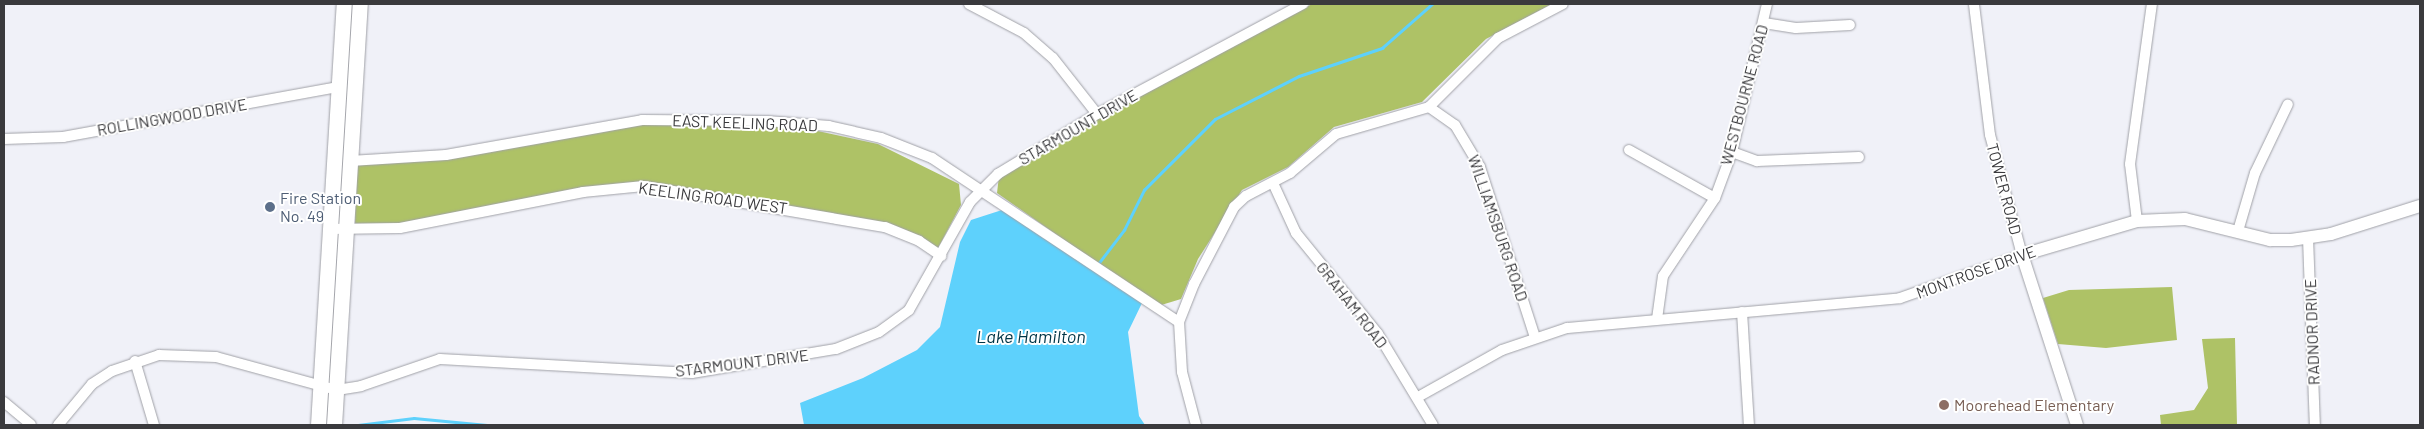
<!DOCTYPE html>
<html>
<head>
<meta charset="utf-8">
<style>
  body { margin:0 }
  #map { position:relative; width:2424px; height:429px; overflow:hidden; background:#f0f1f8; font-family:Barlow,sans-serif }
  div>[style] { position:absolute }
  .forest>* { inset:0; background:#aec266 }
  .water>* { inset:0; background:#5ed1fc }
  .stream>* { height:2.5px; margin:-1.25px; padding:0 1.25px; transform-origin:1.25px; border-radius:1.25px; background:#5ed1fc }
  .roads { filter:drop-shadow(0 0 1px #a0a1a7) drop-shadow(0 0 1px #a0a1a7) }
  .minor>* { height:10px; margin:-5px; padding:0 5px; transform-origin:5px; border-radius:5px; background:#fff }
  .tertiary>* { height:12px; margin:-6px; padding:0 6px; transform-origin:6px; border-radius:6px; background:#fff }
  .secondary>* { height:15px; margin:-7.5px; padding:0 7.5px; transform-origin:7.5px; border-radius:7.5px; background:#fff }
  .dots>* { width:14px; height:14px; translate:-50% -50%; box-sizing:border-box; border:2px solid #fff; border-radius:50% }
  span { translate:-50% -50%; white-space:nowrap; text-align:center; line-height:1.15; -webkit-text-stroke:4px #fff; paint-order:stroke }
  .street-label { font-size:16px; color:#3a3a3d }
  .service-label { font-size:16px; color:#4e5e75 }
  .left { translate:0 -50%; text-align:left }
  .education-label { font-size:16px; color:#785e54 }
  .water-label { font-size:18px; color:#003546; font-style:italic }
  .frame { position:absolute; inset:0; border:5px solid #3a3a3d; pointer-events:none }
</style>
</head>
<body>
<div id="map">
  <div class="forest">
    <i style="clip-path:polygon(1312px 4px,1552px 4px,1486px 39px,1422px 102px,1334px 127px,1288px 167px,1242px 190px,1198px 259px,1181px 299px,1158px 306px,997px 193px,999px 176px,1033px 154px)"></i>
    <i style="clip-path:polygon(642px 124px,765px 125px,813px 130px,878px 144px,959px 184px,961px 205px,937px 250px,922px 239px,641px 183px,401px 224px,355px 226px,356px 165px)"></i>
    <i style="clip-path:polygon(2172px 287px,2177px 340px,2106px 348px,2058px 344px,2043px 298px,2069px 290px)"></i>
    <i style="clip-path:polygon(2235px 338px,2237px 425px,2161px 425px,2160px 415px,2194px 410px,2208px 388px,2202px 339px)"></i>
  </div>
  <div class="water">
    <i style="clip-path:polygon(1002px 210px,1142px 303px,1128px 332px,1139px 416px,1145px 425px,804px 425px,800px 403px,863px 378px,917px 350px,940px 327px,960px 242px,971px 220px)"></i>
  </div>
  <div class="stream">
    <i style="left:1098px;top:264px;width:43px;rotate:-52.6deg"></i>
    <i style="left:1124px;top:230px;width:45px;rotate:-63.4deg"></i>
    <i style="left:1144px;top:190px;width:100px;rotate:-45deg"></i>
    <i style="left:1215px;top:119px;width:94px;rotate:-27.1deg"></i>
    <i style="left:1299px;top:76px;width:88px;rotate:-18.6deg"></i>
    <i style="left:1382px;top:48px;width:67px;rotate:-41.3deg"></i>
    <i style="left:358px;top:425px;width:56px;rotate:-7.1deg"></i>
    <i style="left:414px;top:418px;width:73px;rotate:5.5deg"></i>
    <i style="left:765px;top:425px;width:38px"></i>
  </div>
  <div class="roads">
    <div class="minor">
      <i style="left:969px;top:4px;width:62px;rotate:27.8deg"></i>
      <i style="left:1024px;top:33px;width:38px;rotate:41deg"></i>
      <i style="left:1053px;top:58px;width:71px;rotate:51.8deg"></i>
      <i style="left:1764px;top:23px;width:32px;rotate:9deg"></i>
      <i style="left:1796px;top:28px;width:54px;rotate:-3.2deg"></i>
      <i style="left:1429px;top:107px;width:32px;rotate:35deg"></i>
      <i style="left:1455px;top:125px;width:49px;rotate:59.2deg"></i>
      <i style="left:1480px;top:167px;width:179px;rotate:72.1deg"></i>
      <i style="left:4px;top:139px;width:59px;rotate:-1.9deg"></i>
      <i style="left:63px;top:137px;width:280px;rotate:-10.3deg"></i>
      <i style="left:1629px;top:150px;width:98px;rotate:29.2deg"></i>
      <i style="left:1732px;top:152px;width:27px;rotate:20deg"></i>
      <i style="left:1757px;top:161px;width:102px;rotate:-2.2deg"></i>
      <i style="left:350px;top:161px;width:96px;rotate:-3.6deg"></i>
      <i style="left:446px;top:155px;width:199px;rotate:-10.1deg"></i>
      <i style="left:642px;top:120px;width:125px;rotate:0.5deg"></i>
      <i style="left:767px;top:121px;width:62px;rotate:4.6deg"></i>
      <i style="left:829px;top:126px;width:53px;rotate:13deg"></i>
      <i style="left:881px;top:138px;width:55px;rotate:21.4deg"></i>
      <i style="left:932px;top:158px;width:296px;rotate:33.6deg"></i>
      <i style="left:1273px;top:183px;width:55px;rotate:65.3deg"></i>
      <i style="left:1296px;top:233px;width:130px;rotate:50.9deg"></i>
      <i style="left:1378px;top:334px;width:106px;rotate:58.9deg"></i>
      <i style="left:2137px;top:221px;width:57px;rotate:-97deg"></i>
      <i style="left:2130px;top:164px;width:162px;rotate:-82.2deg"></i>
      <i style="left:329px;top:229px;width:71px;rotate:-0.8deg"></i>
      <i style="left:400px;top:228px;width:187px;rotate:-11.1deg"></i>
      <i style="left:583px;top:192px;width:61px;rotate:-5.6deg"></i>
      <i style="left:644px;top:186px;width:244px;rotate:9.7deg"></i>
      <i style="left:885px;top:227px;width:37px;rotate:22deg"></i>
      <i style="left:919px;top:241px;width:27px;rotate:34deg"></i>
      <i style="left:2238px;top:231px;width:60px;rotate:-73.7deg"></i>
      <i style="left:2255px;top:173px;width:76px;rotate:-64.4deg"></i>
      <i style="left:2308px;top:238px;width:187px;rotate:87.9deg"></i>
      <i style="left:1742px;top:312px;width:113px;rotate:86.5deg"></i>
      <i style="left:1657px;top:319px;width:43px;rotate:-82.1deg"></i>
      <i style="left:1663px;top:276px;width:94px;rotate:-56.3deg"></i>
      <i style="left:1715px;top:198px;width:49px;rotate:-69.7deg"></i>
      <i style="left:1732px;top:152px;width:152px;rotate:-76.7deg"></i>
      <i style="left:135px;top:361px;width:67px;rotate:73.5deg"></i>
      <i style="left:1418px;top:397px;width:96px;rotate:-29.2deg"></i>
      <i style="left:1502px;top:350px;width:69px;rotate:-18.7deg"></i>
      <i style="left:1567px;top:328px;width:334px;rotate:-5.1deg"></i>
      <i style="left:1900px;top:298px;width:129px;rotate:-19.4deg"></i>
      <i style="left:2022px;top:255px;width:124px;rotate:-104.9deg"></i>
      <i style="left:1990px;top:135px;width:132px;rotate:-97deg"></i>
      <i style="left:4px;top:402px;width:35px;rotate:40deg"></i>
      <i style="left:58px;top:425px;width:53px;rotate:-50.3deg"></i>
      <i style="left:92px;top:384px;width:24px;rotate:-33deg"></i>
      <i style="left:112px;top:371px;width:50px;rotate:-18.8deg"></i>
      <i style="left:159px;top:355px;width:57px;rotate:2deg"></i>
      <i style="left:216px;top:357px;width:125px;rotate:15.3deg"></i>
      <i style="left:337px;top:390px;width:24px;rotate:-9deg"></i>
      <i style="left:361px;top:386px;width:83px;rotate:-18.9deg"></i>
      <i style="left:440px;top:359px;width:252px;rotate:3.2deg"></i>
      <i style="left:692px;top:373px;width:146px;rotate:-9.5deg"></i>
      <i style="left:836px;top:349px;width:46px;rotate:-21.6deg"></i>
      <i style="left:879px;top:332px;width:37px;rotate:-36deg"></i>
      <i style="left:909px;top:310px;width:124px;rotate:-60.5deg"></i>
      <i style="left:970px;top:202px;width:40px;rotate:-45deg"></i>
      <i style="left:998px;top:174px;width:116px;rotate:-31.2deg"></i>
      <i style="left:1097px;top:114px;width:234px;rotate:-28.1deg"></i>
      <i style="left:1196px;top:425px;width:55px;rotate:-104.8deg"></i>
      <i style="left:1182px;top:372px;width:50px;rotate:-93.4deg"></i>
      <i style="left:1179px;top:322px;width:41px;rotate:-68.5deg"></i>
      <i style="left:1194px;top:284px;width:87px;rotate:-62.5deg"></i>
      <i style="left:1234px;top:207px;width:16px;rotate:-43deg"></i>
      <i style="left:1246px;top:196px;width:50px;rotate:-27.6deg"></i>
      <i style="left:1290px;top:173px;width:60px;rotate:-40.3deg"></i>
      <i style="left:1336px;top:134px;width:97px;rotate:-16.2deg"></i>
      <i style="left:1429px;top:107px;width:98px;rotate:-45deg"></i>
      <i style="left:1498px;top:38px;width:73px;rotate:-27.6deg"></i>
    </div>
    <div class="tertiary">
      <i style="left:2077px;top:425px;width:179px;rotate:-107.9deg"></i>
      <i style="left:2022px;top:255px;width:120px;rotate:-16.5deg"></i>
      <i style="left:2137px;top:221px;width:48px;rotate:-2.4deg"></i>
      <i style="left:2185px;top:219px;width:88px;rotate:13.9deg"></i>
      <i style="left:2270px;top:240px;width:21px"></i>
      <i style="left:2291px;top:240px;width:40px;rotate:-8.5deg"></i>
      <i style="left:2331px;top:234px;width:93px;rotate:-17.5deg"></i>
    </div>
    <div class="secondary">
      <i style="left:318px;top:425px;width:422px;rotate:-86.5deg"></i>
      <i style="left:334px;top:425px;width:422px;rotate:-86.5deg"></i>
    </div>
  </div>
  <div class="dots">
    <i style="left:270px;top:207px;background:#5c6f8a"></i>
    <i style="left:1944px;top:405px;background:#8d6e63"></i>
  </div>
  <div class="street-label">
    <span style="left:1744px;top:95px;rotate:-75deg">WESTBOURNE ROAD</span>
    <span style="left:172px;top:117px;rotate:-10deg">ROLLINGWOOD DRIVE</span>
    <span style="left:745px;top:123px;rotate:2deg">EAST KEELING ROAD</span>
    <span style="left:1078px;top:127px;rotate:-30deg">STARMOUNT DRIVE</span>
    <span style="left:2004px;top:189px;rotate:75deg">TOWER ROAD</span>
    <span style="left:713px;top:198px;rotate:8deg">KEELING ROAD WEST</span>
    <span style="left:1498px;top:228px;rotate:71deg">WILLIAMSBURG ROAD</span>
    <span style="left:1976px;top:272px;rotate:-20deg">MONTROSE DRIVE</span>
    <span style="left:1352px;top:305px;rotate:52deg">GRAHAM ROAD</span>
    <span style="left:2312px;top:332px;rotate:-92deg">RADNOR DRIVE</span>
    <span style="left:742px;top:363px;rotate:-7deg">STARMOUNT DRIVE</span>
  </div>
  <div class="service-label">
    <span class="left" style="left:280px;top:207px">Fire Station<br>No. 49</span>
  </div>
  <div class="education-label">
    <span class="left" style="left:1954px;top:405px">Moorehead Elementary</span>
  </div>
  <div class="water-label">
    <span style="left:1031px;top:336px">Lake Hamilton</span>
  </div>
  <div class="frame"></div>
</div>
</body>
</html>
